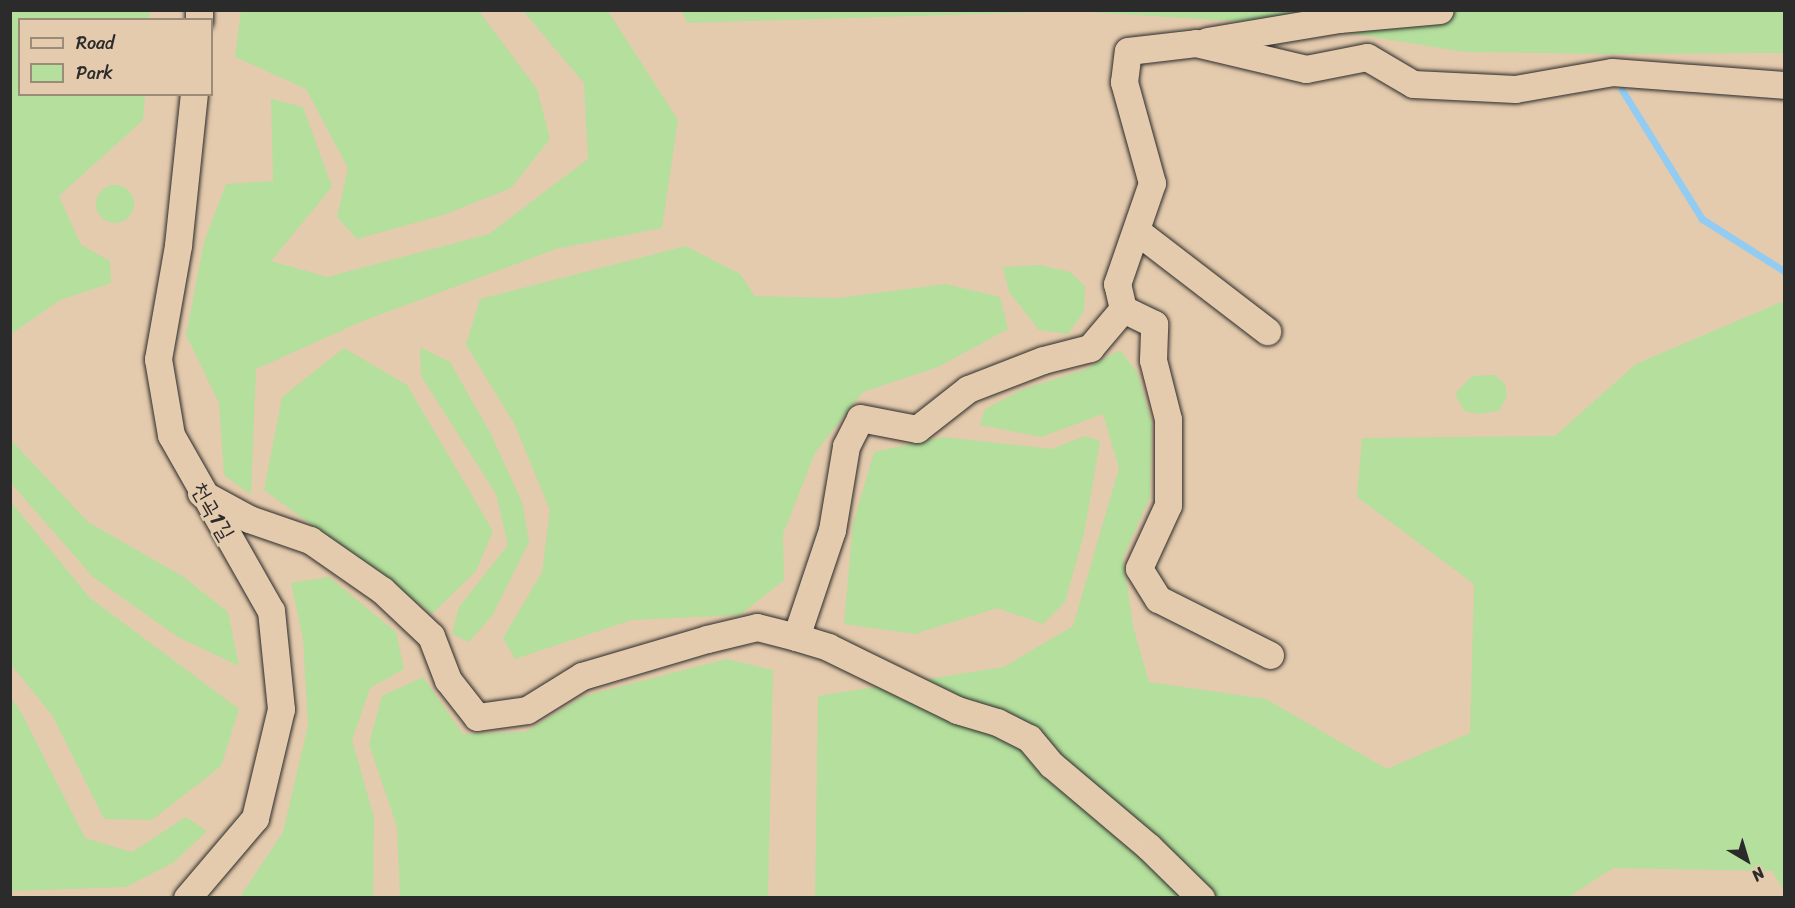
<!DOCTYPE html>
<html>
<head>
<meta charset="utf-8">
<style>
  body { margin:0 }
  #map { position:relative; width:1795px; height:908px; overflow:hidden; background:#e5cbad; font-family:Sriracha,"Poor Story",sans-serif }
  div>[style] { position:absolute }
  .green>* { inset:0; background:#b4df9c }
  .round { border-radius:50% }
  .stream>* { height:7px; margin:-3.5px; padding:0 3.5px; transform-origin:3.5px; border-radius:3.5px; background:#92ccf2 }
  .roads { filter:drop-shadow(0 0 2px #2b2b2b) drop-shadow(0 0 2px #2b2b2b) }
  .minor>* { height:27px; margin:-13.5px; padding:0 13.5px; transform-origin:13.5px; border-radius:13.5px; background:#e5cbad }
  span { translate:-50% -50%; white-space:nowrap; text-align:center; line-height:1.15; -webkit-text-stroke:5px #e5cbad; paint-order:stroke }
  .street-label { font-size:22px; color:#2b2b2b }
  .frame { position:absolute; inset:0; border:12px solid #2b2b2b; pointer-events:none }
  .legend { position:absolute; left:18px; top:18px; width:195px; height:78px; box-sizing:border-box; background:#e5cbad; border:2px solid #9b8b79; margin:0; padding:8px 10px; list-style:none; font-size:18px; color:#2b2b2b }
  .legend li { display:flex; align-items:center; gap:12px; height:30px }
  .legend b { width:30px; border:2px solid #9b8b79 }
  .north { position:absolute; left:1717px; top:830px; width:60px; height:60px; -webkit-text-stroke:4px #e5cbad; paint-order:stroke; rotate:142deg; font-size:16px; font-weight:700; line-height:24px; text-align:center; color:#2b2b2b }
  .north::after { content:''; display:block; margin:auto; width:21px; height:27px; background:#2b2b2b; clip-path:polygon(50% 0,100% 100%,50% 72%,0 100%) }
</style>
</head>
<body>
<div id="map">
  <div class="green">
    <i style="clip-path:polygon(11px 10px,150px 11px,149px 19px,20px 20px,20px 94px,145px 95px,143px 120px,59px 196px,81px 245px,110px 261px,111px 283px,60px 300px,11px 334px)"></i>
    <i style="clip-path:polygon(1784px 10px,1784px 53px,1609px 54px,1465px 52px,1300px 25px,1070px 11px,688px 23px,681px 11px)"></i>
    <i style="clip-path:polygon(241px 11px,479px 11px,537px 89px,550px 139px,511px 188px,443px 215px,357px 239px,337px 217px,348px 168px,306px 89px,235px 57px)"></i>
    <i style="clip-path:polygon(523px 11px,608px 11px,678px 120px,662px 228px,556px 249px,363px 321px,256px 369px,251px 495px,224px 475px,219px 403px,186px 335px,204px 242px,226px 184px,273px 181px,271px 99px,303px 107px,332px 187px,271px 261px,327px 277px,489px 234px,588px 159px,584px 83px)"></i>
    <i class="round" style="left:96px;top:185px;width:38px;height:38px"></i>
    <i style="clip-path:polygon(686px 246px,740px 274px,755px 296px,839px 298px,945px 284px,1000px 297px,1008px 329px,938px 367px,863px 392px,815px 453px,783px 534px,784px 580px,740px 615px,632px 620px,515px 659px,503px 638px,542px 572px,550px 510px,514px 423px,466px 345px,480px 299px)"></i>
    <i style="clip-path:polygon(1040px 265px,1070px 272px,1085px 286px,1084px 311px,1068px 334px,1039px 330px,1009px 292px,1003px 267px)"></i>
    <i style="clip-path:polygon(1781px 302px,1784px 303px,1784px 890px,1772px 871px,1613px 868px,1567px 898px,815px 898px,818px 696px,1004px 667px,1073px 626px,1119px 468px,1103px 414px,1041px 437px,980px 425px,985px 409px,1023px 389px,1084px 370px,1120px 350px,1137px 372px,1152px 423px,1150px 497px,1123px 558px,1133px 626px,1149px 682px,1266px 699px,1387px 769px,1470px 733px,1474px 584px,1357px 497px,1362px 438px,1555px 436px,1636px 364px)"></i>
    <i style="clip-path:polygon(420px 347px,450px 362px,491px 434px,522px 502px,529px 542px,492px 616px,469px 642px,452px 634px,459px 607px,508px 545px,496px 494px,421px 376px)"></i>
    <i style="clip-path:polygon(344px 348px,407px 385px,493px 531px,476px 571px,432px 614px,264px 490px,282px 397px)"></i>
    <i style="clip-path:polygon(1495px 375px,1505px 384px,1507px 396px,1499px 411px,1478px 414px,1464px 411px,1455px 394px,1472px 376px)"></i>
    <i style="clip-path:polygon(1085px 436px,1100px 441px,1084px 534px,1065px 602px,1043px 624px,997px 608px,915px 634px,844px 624px,853px 524px,874px 452px,943px 437px,1052px 449px)"></i>
    <i style="clip-path:polygon(11px 440px,88px 522px,182px 576px,228px 612px,239px 666px,178px 637px,93px 577px,11px 483px)"></i>
    <i style="clip-path:polygon(11px 502px,90px 598px,239px 709px,221px 766px,152px 820px,104px 819px,52px 715px,11px 665px)"></i>
    <i style="clip-path:polygon(329px 577px,396px 632px,404px 669px,370px 688px,352px 740px,374px 817px,373px 897px,240px 897px,283px 832px,308px 726px,303px 638px,291px 583px)"></i>
    <i style="clip-path:polygon(726px 659px,773px 670px,768px 897px,400px 897px,397px 827px,369px 744px,382px 696px,423px 677px,463px 734px,525px 732px,584px 696px)"></i>
    <i style="clip-path:polygon(11px 699px,19px 708px,85px 838px,132px 852px,186px 817px,207px 831px,173px 863px,126px 887px,11px 891px)"></i>
  </div>
  <div class="stream">
    <i style="left:1622px;top:90px;width:152px;rotate:58.2deg"></i>
    <i style="left:1702px;top:219px;width:97px;rotate:32.4deg"></i>
  </div>
  <div class="roads">
    <div class="minor">
      <i style="left:199px;top:20px;width:10px;rotate:-90deg"></i>
      <i style="left:1207px;top:41px;width:134px;rotate:-9.5deg"></i>
      <i style="left:1339px;top:19px;width:101px;rotate:-5.1deg"></i>
      <i style="left:1138px;top:232px;width:163px;rotate:37.5deg"></i>
      <i style="left:201px;top:493px;width:55px;rotate:28.4deg"></i>
      <i style="left:249px;top:519px;width:65px;rotate:19deg"></i>
      <i style="left:310px;top:540px;width:88px;rotate:34.8deg"></i>
      <i style="left:382px;top:590px;width:67px;rotate:43.2deg"></i>
      <i style="left:431px;top:636px;width:47px;rotate:68.9deg"></i>
      <i style="left:448px;top:680px;width:47px;rotate:51.9deg"></i>
      <i style="left:477px;top:717px;width:50px;rotate:-8deg"></i>
      <i style="left:527px;top:710px;width:65px;rotate:-31.7deg"></i>
      <i style="left:582px;top:676px;width:130px;rotate:-16.5deg"></i>
      <i style="left:707px;top:639px;width:51px;rotate:-13.5deg"></i>
      <i style="left:757px;top:627px;width:40px;rotate:14.4deg"></i>
      <i style="left:796px;top:637px;width:34px;rotate:17deg"></i>
      <i style="left:828px;top:647px;width:144px;rotate:26deg"></i>
      <i style="left:957px;top:710px;width:42px;rotate:16.7deg"></i>
      <i style="left:997px;top:722px;width:36px;rotate:27deg"></i>
      <i style="left:1029px;top:738px;width:35px;rotate:50deg"></i>
      <i style="left:1052px;top:765px;width:127px;rotate:40.2deg"></i>
      <i style="left:1149px;top:847px;width:73px;rotate:44.4deg"></i>
      <i style="left:796px;top:637px;width:113px;rotate:-71.4deg"></i>
      <i style="left:832px;top:530px;width:85px;rotate:-80.5deg"></i>
      <i style="left:846px;top:446px;width:31px;rotate:-63deg"></i>
      <i style="left:860px;top:418px;width:58px;rotate:10.9deg"></i>
      <i style="left:917px;top:429px;width:65px;rotate:-38.1deg"></i>
      <i style="left:968px;top:389px;width:80px;rotate:-21.1deg"></i>
      <i style="left:1043px;top:360px;width:49px;rotate:-14.3deg"></i>
      <i style="left:1090px;top:348px;width:51px;rotate:-49.8deg"></i>
      <i style="left:1270px;top:655px;width:125px;rotate:-153.4deg"></i>
      <i style="left:1158px;top:599px;width:36px;rotate:-122deg"></i>
      <i style="left:1139px;top:568px;width:69px;rotate:-65.3deg"></i>
      <i style="left:1168px;top:505px;width:86px;rotate:-90deg"></i>
      <i style="left:1168px;top:419px;width:61px;rotate:-104.3deg"></i>
      <i style="left:1153px;top:360px;width:36px;rotate:-88deg"></i>
      <i style="left:1154px;top:324px;width:34px;rotate:-154deg"></i>
      <i style="left:1123px;top:309px;width:26px;rotate:-103deg"></i>
      <i style="left:1117px;top:284px;width:107px;rotate:-70.9deg"></i>
      <i style="left:1152px;top:183px;width:105px;rotate:-105.5deg"></i>
      <i style="left:1124px;top:82px;width:31px;rotate:-83deg"></i>
      <i style="left:1128px;top:51px;width:68px;rotate:-6.7deg"></i>
      <i style="left:1196px;top:43px;width:113px;rotate:13.3deg"></i>
      <i style="left:1306px;top:69px;width:62px;rotate:-11.1deg"></i>
      <i style="left:1367px;top:57px;width:53px;rotate:30.4deg"></i>
      <i style="left:1413px;top:84px;width:102px;rotate:2.8deg"></i>
      <i style="left:1515px;top:89px;width:98px;rotate:-9.9deg"></i>
      <i style="left:1612px;top:72px;width:172px;rotate:4.3deg"></i>
      <i style="left:187px;top:898px;width:105px;rotate:-49.6deg"></i>
      <i style="left:255px;top:818px;width:112px;rotate:-76.6deg"></i>
      <i style="left:281px;top:709px;width:99px;rotate:-95.8deg"></i>
      <i style="left:271px;top:611px;width:202px;rotate:-119.6deg"></i>
      <i style="left:171px;top:435px;width:77px;rotate:-99.7deg"></i>
      <i style="left:158px;top:359px;width:116px;rotate:-80deg"></i>
      <i style="left:178px;top:245px;width:152px;rotate:-84deg"></i>
    </div>
  </div>
  <div class="street-label">
    <span style="left:213px;top:511px;rotate:60deg">천곡1길</span>
  </div>
  <div class="frame"></div>
  <ul class="legend">
  <li><b style="height:8px;background:#e5cbad"></b>Road</li>
  <li><b style="height:16px;background:#b4df9c"></b>Park</li>
  </ul>
  <div class="north">N</div>
</div>
</body>
</html>
